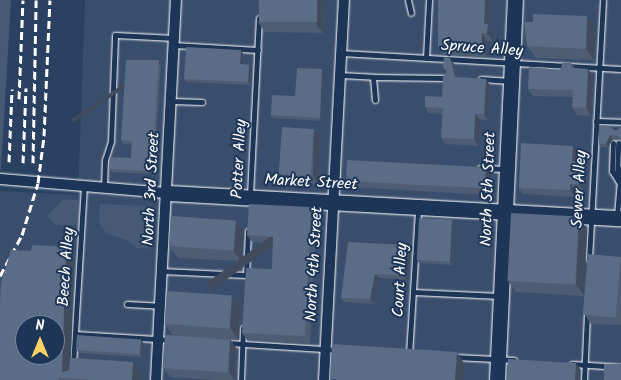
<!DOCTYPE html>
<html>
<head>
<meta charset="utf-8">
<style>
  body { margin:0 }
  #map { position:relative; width:621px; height:380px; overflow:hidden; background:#2a4161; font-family:Kalam,sans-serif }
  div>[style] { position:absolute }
  .built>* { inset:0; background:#394e6c }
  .green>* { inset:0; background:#465975 }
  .roads { filter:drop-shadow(0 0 1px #fff) drop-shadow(0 0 1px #fff) }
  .lane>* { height:5px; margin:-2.5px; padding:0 2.5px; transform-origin:2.5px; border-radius:2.5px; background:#1d3557 }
  .street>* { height:10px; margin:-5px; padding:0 5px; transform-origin:5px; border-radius:5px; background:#1d3557 }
  .secondary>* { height:15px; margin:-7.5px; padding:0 7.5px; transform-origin:7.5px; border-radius:7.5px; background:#1d3557 }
  .rail>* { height:3px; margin-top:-1.5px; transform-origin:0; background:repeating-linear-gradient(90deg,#fff 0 8px,transparent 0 12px) }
  .wall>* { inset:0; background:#4e5d73 }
  .shaded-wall>* { inset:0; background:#404c5e; transform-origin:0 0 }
  .building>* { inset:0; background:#5b6c86; transform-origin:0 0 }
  span { translate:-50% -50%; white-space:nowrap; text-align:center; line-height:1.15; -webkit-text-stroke:4px #1d3557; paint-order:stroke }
  .street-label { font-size:16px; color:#fff }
  .north { position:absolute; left:15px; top:315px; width:50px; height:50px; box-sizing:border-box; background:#1d3557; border:1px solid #77869a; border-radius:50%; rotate:0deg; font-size:14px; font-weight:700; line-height:20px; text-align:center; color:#fff }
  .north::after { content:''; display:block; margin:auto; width:18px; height:22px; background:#ffd166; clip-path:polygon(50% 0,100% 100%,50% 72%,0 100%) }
</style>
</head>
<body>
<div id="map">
  <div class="built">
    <i style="clip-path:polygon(evenodd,85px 0,621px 0,621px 380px,0 380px,0 191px,78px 195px,85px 0,25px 325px,55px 325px,55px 355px,25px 355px,25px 325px)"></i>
  </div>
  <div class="green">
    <i style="clip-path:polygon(0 0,11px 0,1px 170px,0 169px)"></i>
    <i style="clip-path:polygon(62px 200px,79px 200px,78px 225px,55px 225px,47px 216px)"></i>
    <i style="clip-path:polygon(100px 204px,150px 206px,148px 249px,136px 248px,127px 240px,107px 234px,99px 223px)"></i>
  </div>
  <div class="roads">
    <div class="lane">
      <i style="left:408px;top:0;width:13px;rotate:77deg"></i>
      <i style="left:174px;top:45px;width:84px;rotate:3.4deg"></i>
      <i style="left:341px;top:53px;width:280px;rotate:3.3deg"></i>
      <i style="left:426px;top:58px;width:58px;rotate:-87deg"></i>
      <i style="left:340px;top:75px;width:33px;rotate:3deg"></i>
      <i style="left:373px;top:77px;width:23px;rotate:85deg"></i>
      <i style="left:373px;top:77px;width:74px;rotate:0.8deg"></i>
      <i style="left:481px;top:79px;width:29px;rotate:4deg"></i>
      <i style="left:171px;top:101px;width:31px;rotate:2deg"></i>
      <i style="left:596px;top:121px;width:25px;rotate:2deg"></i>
      <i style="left:613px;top:143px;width:28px;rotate:92deg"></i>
      <i style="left:612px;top:171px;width:13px;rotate:58deg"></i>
      <i style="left:480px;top:168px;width:26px;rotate:2deg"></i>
      <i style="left:617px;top:177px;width:34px;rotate:-88deg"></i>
      <i style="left:104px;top:187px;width:27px;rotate:-88deg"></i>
      <i style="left:105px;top:160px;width:20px;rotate:-72deg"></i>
      <i style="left:111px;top:141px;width:106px;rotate:-87.8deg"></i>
      <i style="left:115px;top:35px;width:59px;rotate:2.9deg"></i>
      <i style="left:250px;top:195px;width:177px;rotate:-87.1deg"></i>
      <i style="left:617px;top:215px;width:47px;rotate:-85.1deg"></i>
      <i style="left:589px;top:259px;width:259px;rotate:-86.9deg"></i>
      <i style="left:162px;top:271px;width:84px;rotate:2.7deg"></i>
      <i style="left:246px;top:275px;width:44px;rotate:-87.4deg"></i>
      <i style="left:413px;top:292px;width:87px;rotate:2.6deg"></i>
      <i style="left:127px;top:304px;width:33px;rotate:3deg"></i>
      <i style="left:75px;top:334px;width:97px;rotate:3.5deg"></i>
      <i style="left:228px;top:343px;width:111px;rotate:3.6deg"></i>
      <i style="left:409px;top:354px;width:144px;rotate:-86.4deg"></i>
      <i style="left:455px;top:357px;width:59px;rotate:2.9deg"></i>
      <i style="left:572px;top:364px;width:49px;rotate:3.5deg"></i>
      <i style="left:73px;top:365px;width:179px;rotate:-86.5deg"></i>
      <i style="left:241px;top:380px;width:52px;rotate:-87.8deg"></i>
      <i style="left:584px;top:380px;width:67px;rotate:-87.4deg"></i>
    </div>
    <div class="street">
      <i style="left:0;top:179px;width:168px;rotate:4.8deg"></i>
      <i style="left:156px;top:380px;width:381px;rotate:-87deg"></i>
      <i style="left:324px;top:380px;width:381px;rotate:-87deg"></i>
    </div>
    <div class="secondary">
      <i style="left:167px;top:193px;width:455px;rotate:3.2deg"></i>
      <i style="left:497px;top:380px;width:380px;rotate:-87.3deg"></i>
    </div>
  </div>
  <div class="rail">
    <i style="left:19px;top:99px;width:99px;rotate:-87.7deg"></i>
    <i style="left:9px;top:162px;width:73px;rotate:-87.6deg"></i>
    <i style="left:23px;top:163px;width:75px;rotate:-87.7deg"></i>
    <i style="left:33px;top:163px;width:163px;rotate:-88.9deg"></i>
    <i style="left:0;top:276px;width:47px;rotate:-61.8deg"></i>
    <i style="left:22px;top:235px;width:54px;rotate:-72.9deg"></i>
    <i style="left:38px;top:183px;width:47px;rotate:-82.7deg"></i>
    <i style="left:44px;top:136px;width:136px;rotate:-87.5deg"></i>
  </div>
  <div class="wall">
    <i style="clip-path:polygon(324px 0,323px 33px,265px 32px,258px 22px)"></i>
    <i style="clip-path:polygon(438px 0,491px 0,489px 26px,493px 32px,493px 41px,487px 41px,487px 57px,443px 54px,438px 47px)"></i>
    <i style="clip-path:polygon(596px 28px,594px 60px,536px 58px,527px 46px)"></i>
    <i style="clip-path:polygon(241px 50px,243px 54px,243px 64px,249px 65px,252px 68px,251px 85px,186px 82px,184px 79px)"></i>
    <i style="clip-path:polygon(159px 60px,161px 63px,154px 170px,151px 169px,150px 174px,112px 172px,110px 169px,131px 158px,132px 144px,123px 144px,121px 140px)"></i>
    <i style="clip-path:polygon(571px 63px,575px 68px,588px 69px,593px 76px,591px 116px,577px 115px,572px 107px,573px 97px,533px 96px,528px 89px)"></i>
    <i style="clip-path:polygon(454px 64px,458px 77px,486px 79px,490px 86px,488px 120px,480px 120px,479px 146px,446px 144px,441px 138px,442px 114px,429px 113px,425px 107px,442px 97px)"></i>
    <i style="clip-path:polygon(324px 73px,322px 121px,273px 118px,271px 115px)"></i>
    <i style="clip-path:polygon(621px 127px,621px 141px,620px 139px,613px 139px,608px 147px,601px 147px,599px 144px)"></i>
    <i style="clip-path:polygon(320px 137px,318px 184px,285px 182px,279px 174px)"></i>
    <i style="clip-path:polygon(577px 152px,577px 161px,580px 162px,584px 168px,583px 191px,575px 190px,575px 197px,523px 194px,519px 188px)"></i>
    <i style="clip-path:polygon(491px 174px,490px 195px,350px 187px,345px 181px)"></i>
    <i style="clip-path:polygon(311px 207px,316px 214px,310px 344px,247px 340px,242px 333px,272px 269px,273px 244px,252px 242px,247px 235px)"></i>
    <i style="clip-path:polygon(452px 220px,454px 224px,452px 265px,419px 263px,417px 260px)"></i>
    <i style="clip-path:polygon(236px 221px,244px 232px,241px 261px,178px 258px,169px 246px)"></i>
    <i style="clip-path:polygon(587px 229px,584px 296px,516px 292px,508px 281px)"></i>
    <i style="clip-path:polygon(408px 245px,411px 250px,407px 280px,379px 278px,374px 304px,344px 302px,341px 298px)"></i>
    <i style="clip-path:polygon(31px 251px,74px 258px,71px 358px,133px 362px,141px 373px,141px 380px,0 380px)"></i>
    <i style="clip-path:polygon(621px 257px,621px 325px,591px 324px,585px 315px)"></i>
    <i style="clip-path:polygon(232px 295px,240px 307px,239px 340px,173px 336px,165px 324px)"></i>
    <i style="clip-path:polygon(230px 339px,236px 348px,235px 380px,212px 380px,170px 377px,164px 368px)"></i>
    <i style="clip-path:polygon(143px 342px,142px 357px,79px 353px,77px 350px)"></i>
  </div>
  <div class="shaded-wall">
    <i style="clip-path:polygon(317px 0,324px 0,323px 33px,316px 24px)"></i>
    <i style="clip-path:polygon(485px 0,491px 0,489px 26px,493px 32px,493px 41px,487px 33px,484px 24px)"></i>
    <i style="clip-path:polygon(587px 16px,596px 28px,594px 60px,586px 49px)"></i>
    <i style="clip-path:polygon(482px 33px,487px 41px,487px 57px,481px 49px)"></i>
    <i style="clip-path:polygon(241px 50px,243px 54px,243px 67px,240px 64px)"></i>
    <i style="clip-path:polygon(450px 58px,454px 64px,459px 83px,455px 77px)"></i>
    <i style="left:159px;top:60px;width:4px;height:106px;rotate:56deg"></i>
    <i style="clip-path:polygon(249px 65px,252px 68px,251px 85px,248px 82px)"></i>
    <i style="clip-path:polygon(322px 69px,324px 73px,322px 121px,320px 118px)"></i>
    <i style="clip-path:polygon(588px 69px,593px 76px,591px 116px,586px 108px)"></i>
    <i style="clip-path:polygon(486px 79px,490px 86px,488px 120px,484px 114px)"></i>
    <i style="clip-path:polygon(475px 114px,480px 120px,479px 146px,474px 139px)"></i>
    <i style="clip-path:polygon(314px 129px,320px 137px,318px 184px,313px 176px)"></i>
    <i style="clip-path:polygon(610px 135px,613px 139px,608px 147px,606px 144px)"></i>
    <i style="clip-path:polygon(573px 146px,577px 152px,576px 167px,572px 161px)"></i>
    <i style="clip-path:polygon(580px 162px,584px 168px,583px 191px,579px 184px)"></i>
    <i style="clip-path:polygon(149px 166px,151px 169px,150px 174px,148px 171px)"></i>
    <i style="clip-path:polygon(486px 168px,491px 174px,490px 195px,485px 188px)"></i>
    <i style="clip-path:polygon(570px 184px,575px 190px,575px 197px,570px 190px)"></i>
    <i style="left:311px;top:207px;width:9px;height:129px;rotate:54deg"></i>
    <i style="clip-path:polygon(579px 217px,587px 229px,584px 296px,576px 285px)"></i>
    <i style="clip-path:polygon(452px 220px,454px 224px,452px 265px,450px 262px)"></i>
    <i style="clip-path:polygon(236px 221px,244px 232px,241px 261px,232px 249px)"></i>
    <i style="clip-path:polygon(408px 245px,411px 250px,407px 280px,403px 275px)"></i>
    <i style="clip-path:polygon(66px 247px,74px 258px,70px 378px,62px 372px)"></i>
    <i style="clip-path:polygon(375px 274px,379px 278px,374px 304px,370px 299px)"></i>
    <i style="clip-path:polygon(232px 295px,240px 307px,239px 340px,230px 328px)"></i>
    <i style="clip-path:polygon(141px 339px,143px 342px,142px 357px,140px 353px)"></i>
    <i style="clip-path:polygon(230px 339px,236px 348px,235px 380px,234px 380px,229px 372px)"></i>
    <i style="clip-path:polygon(457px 352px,464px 363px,463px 380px,455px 380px)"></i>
    <i style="clip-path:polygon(133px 362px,141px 373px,141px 380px,132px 380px)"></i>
    <i style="clip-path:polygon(576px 363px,580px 369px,580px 380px,575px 380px)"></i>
  </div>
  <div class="building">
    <i style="left:259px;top:0;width:58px;height:22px"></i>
    <i style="clip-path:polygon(438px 0,485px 0,484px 24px,488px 24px,487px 33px,482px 33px,481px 49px,438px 47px)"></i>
    <i style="clip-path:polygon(533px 14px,587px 16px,586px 49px,527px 46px,524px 22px,533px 22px)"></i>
    <i style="clip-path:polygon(186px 47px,241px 50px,240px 64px,249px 65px,248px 82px,184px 79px)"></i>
    <i style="clip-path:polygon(444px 57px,450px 58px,455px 77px,486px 79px,484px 114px,475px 114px,474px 139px,441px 138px,443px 108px,425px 107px,425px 96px,442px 97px,443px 76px,447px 72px,443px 67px)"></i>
    <i style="clip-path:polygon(126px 60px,159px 60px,152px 166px,149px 166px,148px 171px,110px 169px,110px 157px,131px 158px,132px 141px,121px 140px)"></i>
    <i style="clip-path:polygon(562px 63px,571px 63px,571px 68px,588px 69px,586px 108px,572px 107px,573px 90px,528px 89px,529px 67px,561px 70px)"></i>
    <i style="clip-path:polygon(297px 68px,322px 69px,320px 118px,271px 115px,272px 95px,295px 96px)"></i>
    <i style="clip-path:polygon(599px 125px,609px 126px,616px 131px,621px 127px,621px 140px,618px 136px,610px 135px,606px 144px,599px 144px)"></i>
    <i style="left:282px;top:127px;width:32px;height:47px;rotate:4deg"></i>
    <i style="clip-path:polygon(521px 143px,573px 146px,572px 161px,580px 162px,579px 184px,570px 184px,570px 190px,519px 188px)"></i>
    <i style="left:347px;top:160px;width:139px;height:21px;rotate:3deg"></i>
    <i style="clip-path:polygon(249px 204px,311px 207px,305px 336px,242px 333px,246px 268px,272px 269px,273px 237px,247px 235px)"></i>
    <i style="left:511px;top:213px;width:68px;height:68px;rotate:3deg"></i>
    <i style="left:171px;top:216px;width:65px;height:30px;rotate:4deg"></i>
    <i style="left:419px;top:218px;width:33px;height:42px;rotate:3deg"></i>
    <i style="clip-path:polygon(348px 242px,408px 245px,403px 275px,375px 274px,370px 299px,341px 298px)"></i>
    <i style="clip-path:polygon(evenodd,32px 245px,66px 247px,62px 372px,69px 370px,70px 358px,133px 362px,132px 380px,97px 380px,59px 378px,59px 380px,0 380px,0 303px,1px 283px,11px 250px,31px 251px,32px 245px,25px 325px,55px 325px,55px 355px,25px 355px,25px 325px)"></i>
    <i style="left:588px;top:254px;width:33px;height:61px;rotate:5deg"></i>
    <i style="left:167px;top:291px;width:65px;height:33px;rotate:4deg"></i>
    <i style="left:77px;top:335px;width:64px;height:15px;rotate:4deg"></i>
    <i style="left:165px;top:335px;width:65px;height:33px;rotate:4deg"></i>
    <i style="clip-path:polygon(332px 344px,457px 352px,455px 380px,336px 380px,336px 379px,330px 379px)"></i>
    <i style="clip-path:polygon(508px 359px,576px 363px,575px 380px,507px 380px)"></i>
    <i style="left:604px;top:364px;width:17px;height:16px"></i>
  </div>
  <div class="street-label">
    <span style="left:482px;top:49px;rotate:4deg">Spruce Alley</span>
    <span style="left:240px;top:159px;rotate:-87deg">Potter Alley</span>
    <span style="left:311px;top:183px;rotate:3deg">Market Street</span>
    <span style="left:152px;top:189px;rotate:-87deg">North 3rd Street</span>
    <span style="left:489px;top:189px;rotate:-88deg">North 5th Street</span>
    <span style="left:580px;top:189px;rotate:-87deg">Sewer Alley</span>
    <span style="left:315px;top:264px;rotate:-87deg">North 4th Street</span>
    <span style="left:67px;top:267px;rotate:-86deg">Beech Alley</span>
    <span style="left:401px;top:280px;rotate:-87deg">Court Alley</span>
  </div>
  <div class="north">N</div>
</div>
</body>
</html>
